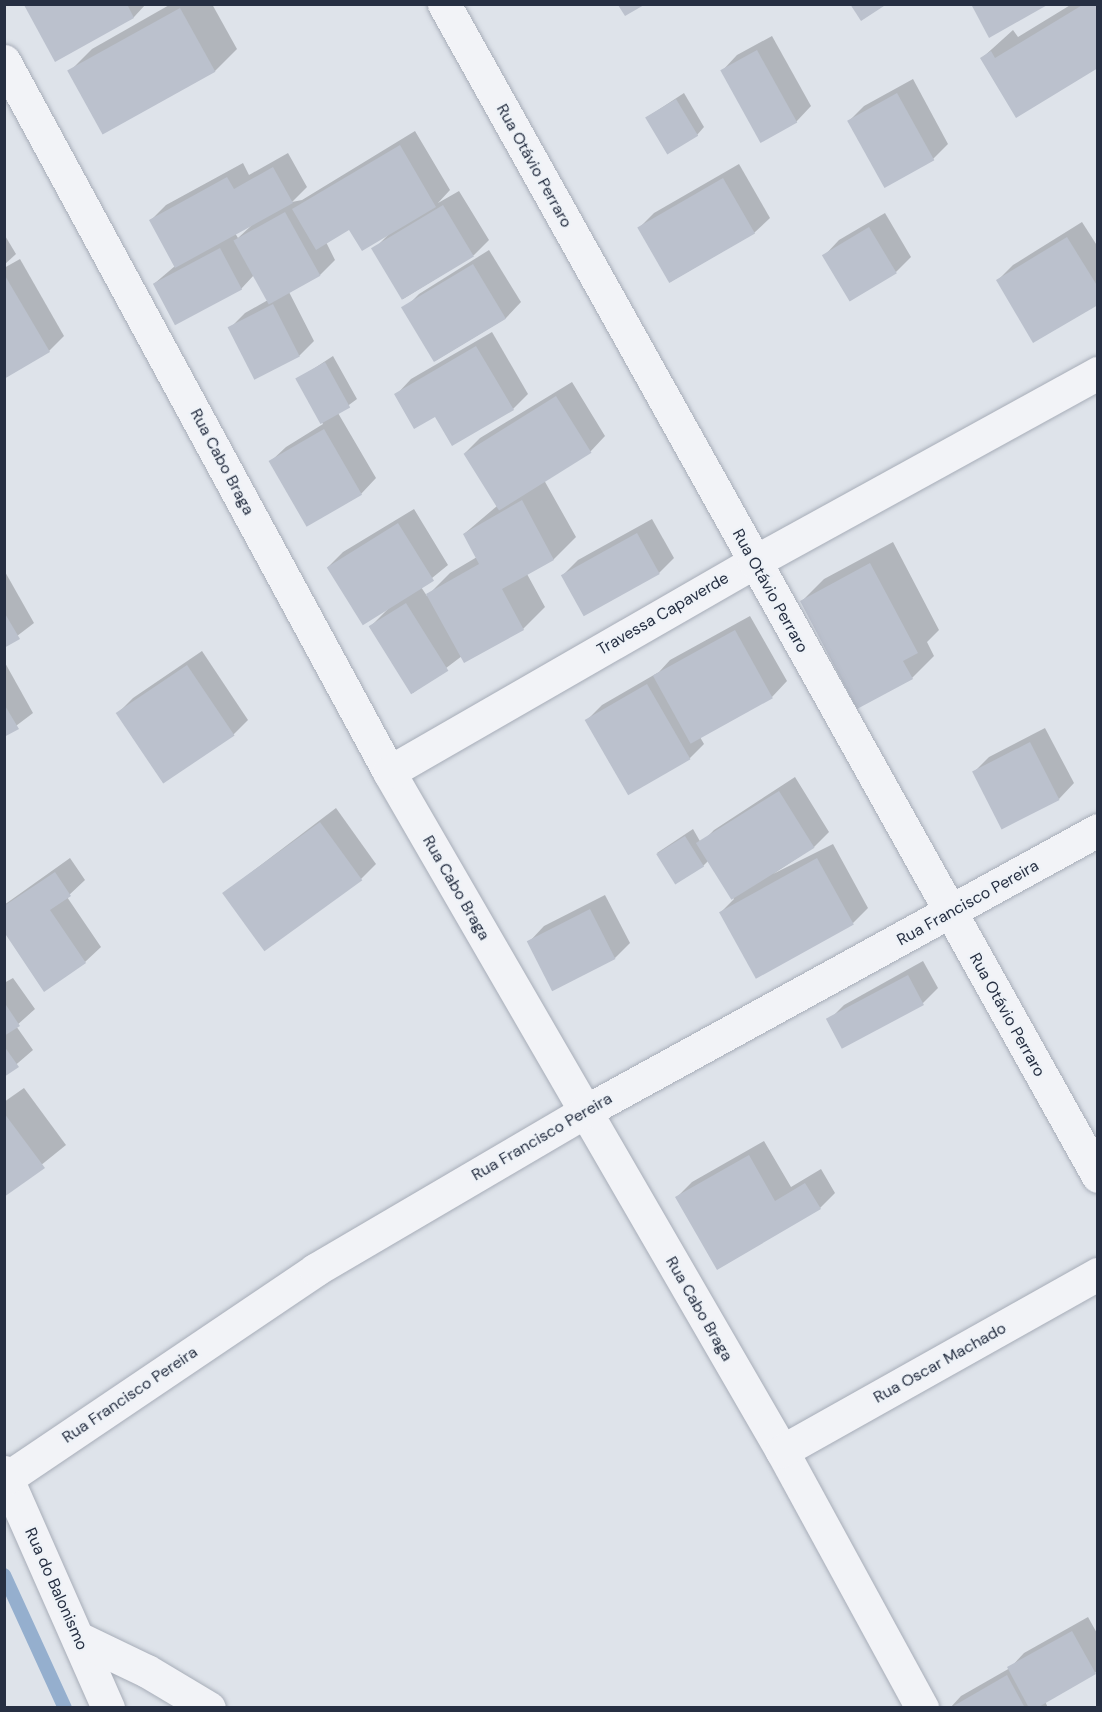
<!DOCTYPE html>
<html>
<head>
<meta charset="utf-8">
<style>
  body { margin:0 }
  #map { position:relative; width:1102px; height:1712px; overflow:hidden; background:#dee3ea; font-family:"DM Sans",sans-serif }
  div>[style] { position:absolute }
  .shadow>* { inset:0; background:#0003 }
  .stream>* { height:14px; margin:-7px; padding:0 7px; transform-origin:7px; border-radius:7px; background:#95afce }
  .building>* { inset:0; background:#bbc1cd; transform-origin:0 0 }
  .roads { filter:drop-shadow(0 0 2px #a7adb8) drop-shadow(0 0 2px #a7adb8) }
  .minor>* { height:33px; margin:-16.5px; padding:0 16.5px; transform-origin:16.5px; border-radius:16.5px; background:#f2f3f7 }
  span { translate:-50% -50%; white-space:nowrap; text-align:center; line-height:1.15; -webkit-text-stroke:4.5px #eef2f7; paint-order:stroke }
  .street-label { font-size:16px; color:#262f42 }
  .frame { position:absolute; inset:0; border:6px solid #262f42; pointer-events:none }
</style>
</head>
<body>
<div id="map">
  <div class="shadow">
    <i style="clip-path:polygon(146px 4px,134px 17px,56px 60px,26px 6px)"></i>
    <i style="clip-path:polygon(171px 4px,212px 4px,237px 49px,215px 71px,70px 71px,92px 49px)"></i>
    <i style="clip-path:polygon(1072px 4px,1098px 4px,1098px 67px,982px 58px,1013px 30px,1018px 37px)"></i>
    <i style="clip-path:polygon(772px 36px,811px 106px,796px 122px,722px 71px,737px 55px)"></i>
    <i style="clip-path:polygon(913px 79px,948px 144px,933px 159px,849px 121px,864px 106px)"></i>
    <i style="clip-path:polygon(684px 93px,704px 127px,697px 135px,646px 118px)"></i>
    <i style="clip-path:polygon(evenodd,415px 131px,450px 190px,438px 203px,459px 191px,489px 240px,474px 255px,403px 299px,373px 250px,388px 235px,350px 228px,326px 242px,335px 260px,320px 275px,289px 292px,314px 341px,299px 356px,230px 328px,245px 313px,268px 300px,254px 275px,241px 289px,155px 283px,175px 266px,151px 220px,166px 205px,243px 163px,249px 175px,288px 153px,307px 187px,292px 202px,302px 200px,415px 131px,252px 225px,238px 238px,235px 233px,252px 225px)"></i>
    <i style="clip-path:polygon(739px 164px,770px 218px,754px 233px,670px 282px,639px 228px,654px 213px)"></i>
    <i style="clip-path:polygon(885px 213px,911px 257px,896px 272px,824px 256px,839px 240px)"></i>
    <i style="clip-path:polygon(1082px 222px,1098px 247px,1098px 303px,998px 280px,1013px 265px)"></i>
    <i style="clip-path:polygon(4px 234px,16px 254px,4px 265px)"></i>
    <i style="clip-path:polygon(489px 250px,521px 302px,506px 318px,435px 361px,404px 309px,419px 294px)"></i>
    <i style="clip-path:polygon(20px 259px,64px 336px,49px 351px,4px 377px,4px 268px)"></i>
    <i style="clip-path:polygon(492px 332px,528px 394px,513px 409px,435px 415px,396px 395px,411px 379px)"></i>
    <i style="clip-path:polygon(333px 356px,357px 399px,338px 413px,376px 478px,361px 494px,270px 462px,286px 447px,323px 424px,298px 379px)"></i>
    <i style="clip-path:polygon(572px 382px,605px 436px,590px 452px,544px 480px,576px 537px,554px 559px,527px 574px,545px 607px,523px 629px,465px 661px,462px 656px,413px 693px,371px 626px,390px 607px,328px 567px,343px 552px,414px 509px,448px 565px,421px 587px,427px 596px,450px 573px,477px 557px,464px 534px,497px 506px,465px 453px,480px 438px)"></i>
    <i style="clip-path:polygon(652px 519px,674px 558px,659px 573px,563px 575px,578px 560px)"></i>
    <i style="clip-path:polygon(893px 542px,939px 630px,927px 642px,934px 656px,912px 678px,802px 601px,824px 579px)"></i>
    <i style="clip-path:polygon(4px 570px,34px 623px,4px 646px)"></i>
    <i style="clip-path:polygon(750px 616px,787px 681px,772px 697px,700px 737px,704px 744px,689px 759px,587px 720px,602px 705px,659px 672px,670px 660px)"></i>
    <i style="clip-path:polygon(202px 651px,248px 720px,233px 735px,118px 713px,133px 698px)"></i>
    <i style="clip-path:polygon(4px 661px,33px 713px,4px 735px)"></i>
    <i style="clip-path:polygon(1045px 728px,1074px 783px,1059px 799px,973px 773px,989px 757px)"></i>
    <i style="clip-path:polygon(795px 777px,829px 832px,814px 847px,773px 874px,833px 844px,868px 908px,853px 923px,721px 912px,734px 899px,709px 860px,703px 866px,657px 853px,693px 829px,701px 843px,714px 830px)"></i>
    <i style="clip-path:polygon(336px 808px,376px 864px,361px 879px,224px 893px)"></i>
    <i style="clip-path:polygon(70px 858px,85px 880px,67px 897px,101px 947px,85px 962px,4px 929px,4px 905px)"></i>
    <i style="clip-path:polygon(605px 895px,630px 943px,615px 958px,529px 942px,544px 926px)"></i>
    <i style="clip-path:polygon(923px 961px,938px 988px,923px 1003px,829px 1020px,844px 1005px)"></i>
    <i style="clip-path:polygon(13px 978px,35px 1009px,16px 1026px,33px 1050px,4px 1075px,4px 983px)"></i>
    <i style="clip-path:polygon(24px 1088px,66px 1145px,4px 1195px,4px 1102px)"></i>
    <i style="clip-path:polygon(764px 1141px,791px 1187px,821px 1169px,835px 1193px,820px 1208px,677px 1197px,692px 1182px)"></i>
    <i style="clip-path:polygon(1088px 1617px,1098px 1635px,1098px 1671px,1045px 1701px,1048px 1708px,950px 1708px,961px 1696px,1010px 1668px,1024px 1653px)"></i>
  </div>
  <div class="stream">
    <i style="left:4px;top:1575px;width:146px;rotate:65.4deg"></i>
  </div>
  <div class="building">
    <i style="clip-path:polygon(127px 4px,134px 18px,55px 62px,24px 5px)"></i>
    <i style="clip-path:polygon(850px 4px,887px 4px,861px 21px)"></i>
    <i style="clip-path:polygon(971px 4px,1049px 4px,989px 38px)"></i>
    <i style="clip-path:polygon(1084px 4px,1098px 4px,1098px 68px,1016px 118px,980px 58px,991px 51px,995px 58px)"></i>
    <i style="clip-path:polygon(618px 5px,644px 5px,625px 16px)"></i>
    <i style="left:180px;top:8px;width:73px;height:129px;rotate:61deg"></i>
    <i style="left:757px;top:50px;width:83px;height:42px;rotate:61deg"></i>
    <i style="left:897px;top:93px;width:77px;height:57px;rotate:61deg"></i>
    <i style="left:676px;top:99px;width:43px;height:36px;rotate:59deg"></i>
    <i style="clip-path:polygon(400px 145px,436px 207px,362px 251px,349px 230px,316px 250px,292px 209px)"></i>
    <i style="clip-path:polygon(273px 167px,293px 203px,175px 268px,149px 220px,227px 177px,234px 189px)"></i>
    <i style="left:723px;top:178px;width:64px;height:99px;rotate:60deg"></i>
    <i style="left:443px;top:205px;width:60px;height:84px;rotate:59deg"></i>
    <i style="left:285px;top:212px;width:73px;height:59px;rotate:61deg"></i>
    <i style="left:869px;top:227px;width:54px;height:55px;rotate:59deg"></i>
    <i style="clip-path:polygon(1067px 237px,1098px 287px,1098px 305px,1033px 343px,996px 280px)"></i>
    <i style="left:220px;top:248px;width:47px;height:76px;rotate:62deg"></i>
    <i style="left:473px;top:264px;width:64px;height:84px;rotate:59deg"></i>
    <i style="clip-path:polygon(4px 274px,50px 352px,4px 379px)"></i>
    <i style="left:273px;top:304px;width:59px;height:51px;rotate:63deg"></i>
    <i style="clip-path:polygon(476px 346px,514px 410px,452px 446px,435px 417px,414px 429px,394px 394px)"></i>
    <i style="left:325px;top:362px;width:52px;height:34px;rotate:61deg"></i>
    <i style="left:556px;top:396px;width:67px;height:109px;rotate:58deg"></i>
    <i style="left:324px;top:429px;width:76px;height:64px;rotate:60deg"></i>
    <i style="clip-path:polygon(522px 500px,554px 560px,502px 589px,524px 630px,464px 663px,426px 594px,479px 564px,463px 534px)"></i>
    <i style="left:398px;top:523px;width:68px;height:84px;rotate:58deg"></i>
    <i style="left:637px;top:533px;width:47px;height:87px;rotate:61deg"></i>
    <i style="clip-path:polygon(870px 563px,918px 653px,903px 661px,913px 679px,857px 709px,800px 601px)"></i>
    <i style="left:406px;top:603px;width:80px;height:44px;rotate:58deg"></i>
    <i style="clip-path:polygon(4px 612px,20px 639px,4px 648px)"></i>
    <i style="left:735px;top:630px;width:78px;height:94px;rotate:61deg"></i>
    <i style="left:187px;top:665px;width:85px;height:86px;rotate:56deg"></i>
    <i style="left:647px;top:684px;width:87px;height:72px;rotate:60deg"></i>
    <i style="clip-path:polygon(4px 704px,19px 729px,4px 737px)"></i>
    <i style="left:1030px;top:742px;width:65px;height:65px;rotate:63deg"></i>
    <i style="left:779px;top:791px;width:67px;height:98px;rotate:58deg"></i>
    <i style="left:320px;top:822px;width:72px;height:121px;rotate:54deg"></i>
    <i style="left:685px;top:836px;width:36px;height:34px;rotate:58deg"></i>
    <i style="left:817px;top:858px;width:76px;height:112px;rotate:61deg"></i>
    <i style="clip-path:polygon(55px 872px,71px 896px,50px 910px,86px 963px,44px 992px,4px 932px,4px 906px)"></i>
    <i style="left:590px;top:909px;width:56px;height:71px;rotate:63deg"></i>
    <i style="left:908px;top:975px;width:34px;height:93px;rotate:62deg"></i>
    <i style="clip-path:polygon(4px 1002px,20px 1026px,4px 1036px)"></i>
    <i style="clip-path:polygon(4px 1046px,19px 1067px,4px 1077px)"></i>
    <i style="clip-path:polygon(4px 1113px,45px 1168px,4px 1197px)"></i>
    <i style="clip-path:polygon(749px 1155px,775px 1201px,805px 1183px,821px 1209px,717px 1270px,675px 1197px)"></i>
    <i style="clip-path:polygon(1072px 1631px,1096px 1674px,1037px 1708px,1029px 1708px,1007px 1667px)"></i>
    <i style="clip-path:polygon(1007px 1675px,1025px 1708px,950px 1708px)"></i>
  </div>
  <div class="roads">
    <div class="minor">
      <i style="left:444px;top:4px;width:1342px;rotate:60.84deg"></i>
      <i style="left:4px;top:61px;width:809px;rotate:61.56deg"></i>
      <i style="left:389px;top:772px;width:785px;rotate:59.94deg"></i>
      <i style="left:782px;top:1451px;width:293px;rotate:61.4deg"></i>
      <i style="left:389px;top:772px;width:421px;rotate:-29.9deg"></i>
      <i style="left:754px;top:562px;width:393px;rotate:-28.8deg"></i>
      <i style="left:782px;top:1451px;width:362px;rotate:-29.3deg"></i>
      <i style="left:4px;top:1472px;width:258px;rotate:66.2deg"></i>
      <i style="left:7px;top:1478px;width:372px;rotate:-34deg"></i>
      <i style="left:315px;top:1270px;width:312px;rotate:-30.4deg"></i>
      <i style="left:584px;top:1112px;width:586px;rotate:-28.75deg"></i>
      <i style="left:78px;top:1638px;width:76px;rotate:25.6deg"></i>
      <i style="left:147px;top:1671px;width:72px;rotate:30.8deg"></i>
    </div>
  </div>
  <div class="street-label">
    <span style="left:534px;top:166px;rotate:61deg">Rua Otávio Perraro</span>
    <span style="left:222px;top:462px;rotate:62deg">Rua Cabo Braga</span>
    <span style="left:770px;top:591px;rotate:61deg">Rua Otávio Perraro</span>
    <span style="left:663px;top:614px;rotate:-30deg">Travessa Capaverde</span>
    <span style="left:456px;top:888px;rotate:60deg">Rua Cabo Braga</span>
    <span style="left:968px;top:903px;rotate:-29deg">Rua Francisco Pereira</span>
    <span style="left:1007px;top:1015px;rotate:61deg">Rua Otávio Perraro</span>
    <span style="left:542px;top:1137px;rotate:-30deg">Rua Francisco Pereira</span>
    <span style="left:699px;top:1309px;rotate:60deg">Rua Cabo Braga</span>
    <span style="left:940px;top:1363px;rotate:-29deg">Rua Oscar Machado</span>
    <span style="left:130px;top:1395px;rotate:-34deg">Rua Francisco Pereira</span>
    <span style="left:56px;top:1589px;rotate:66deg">Rua do Balonismo</span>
  </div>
  <div class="frame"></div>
</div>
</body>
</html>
